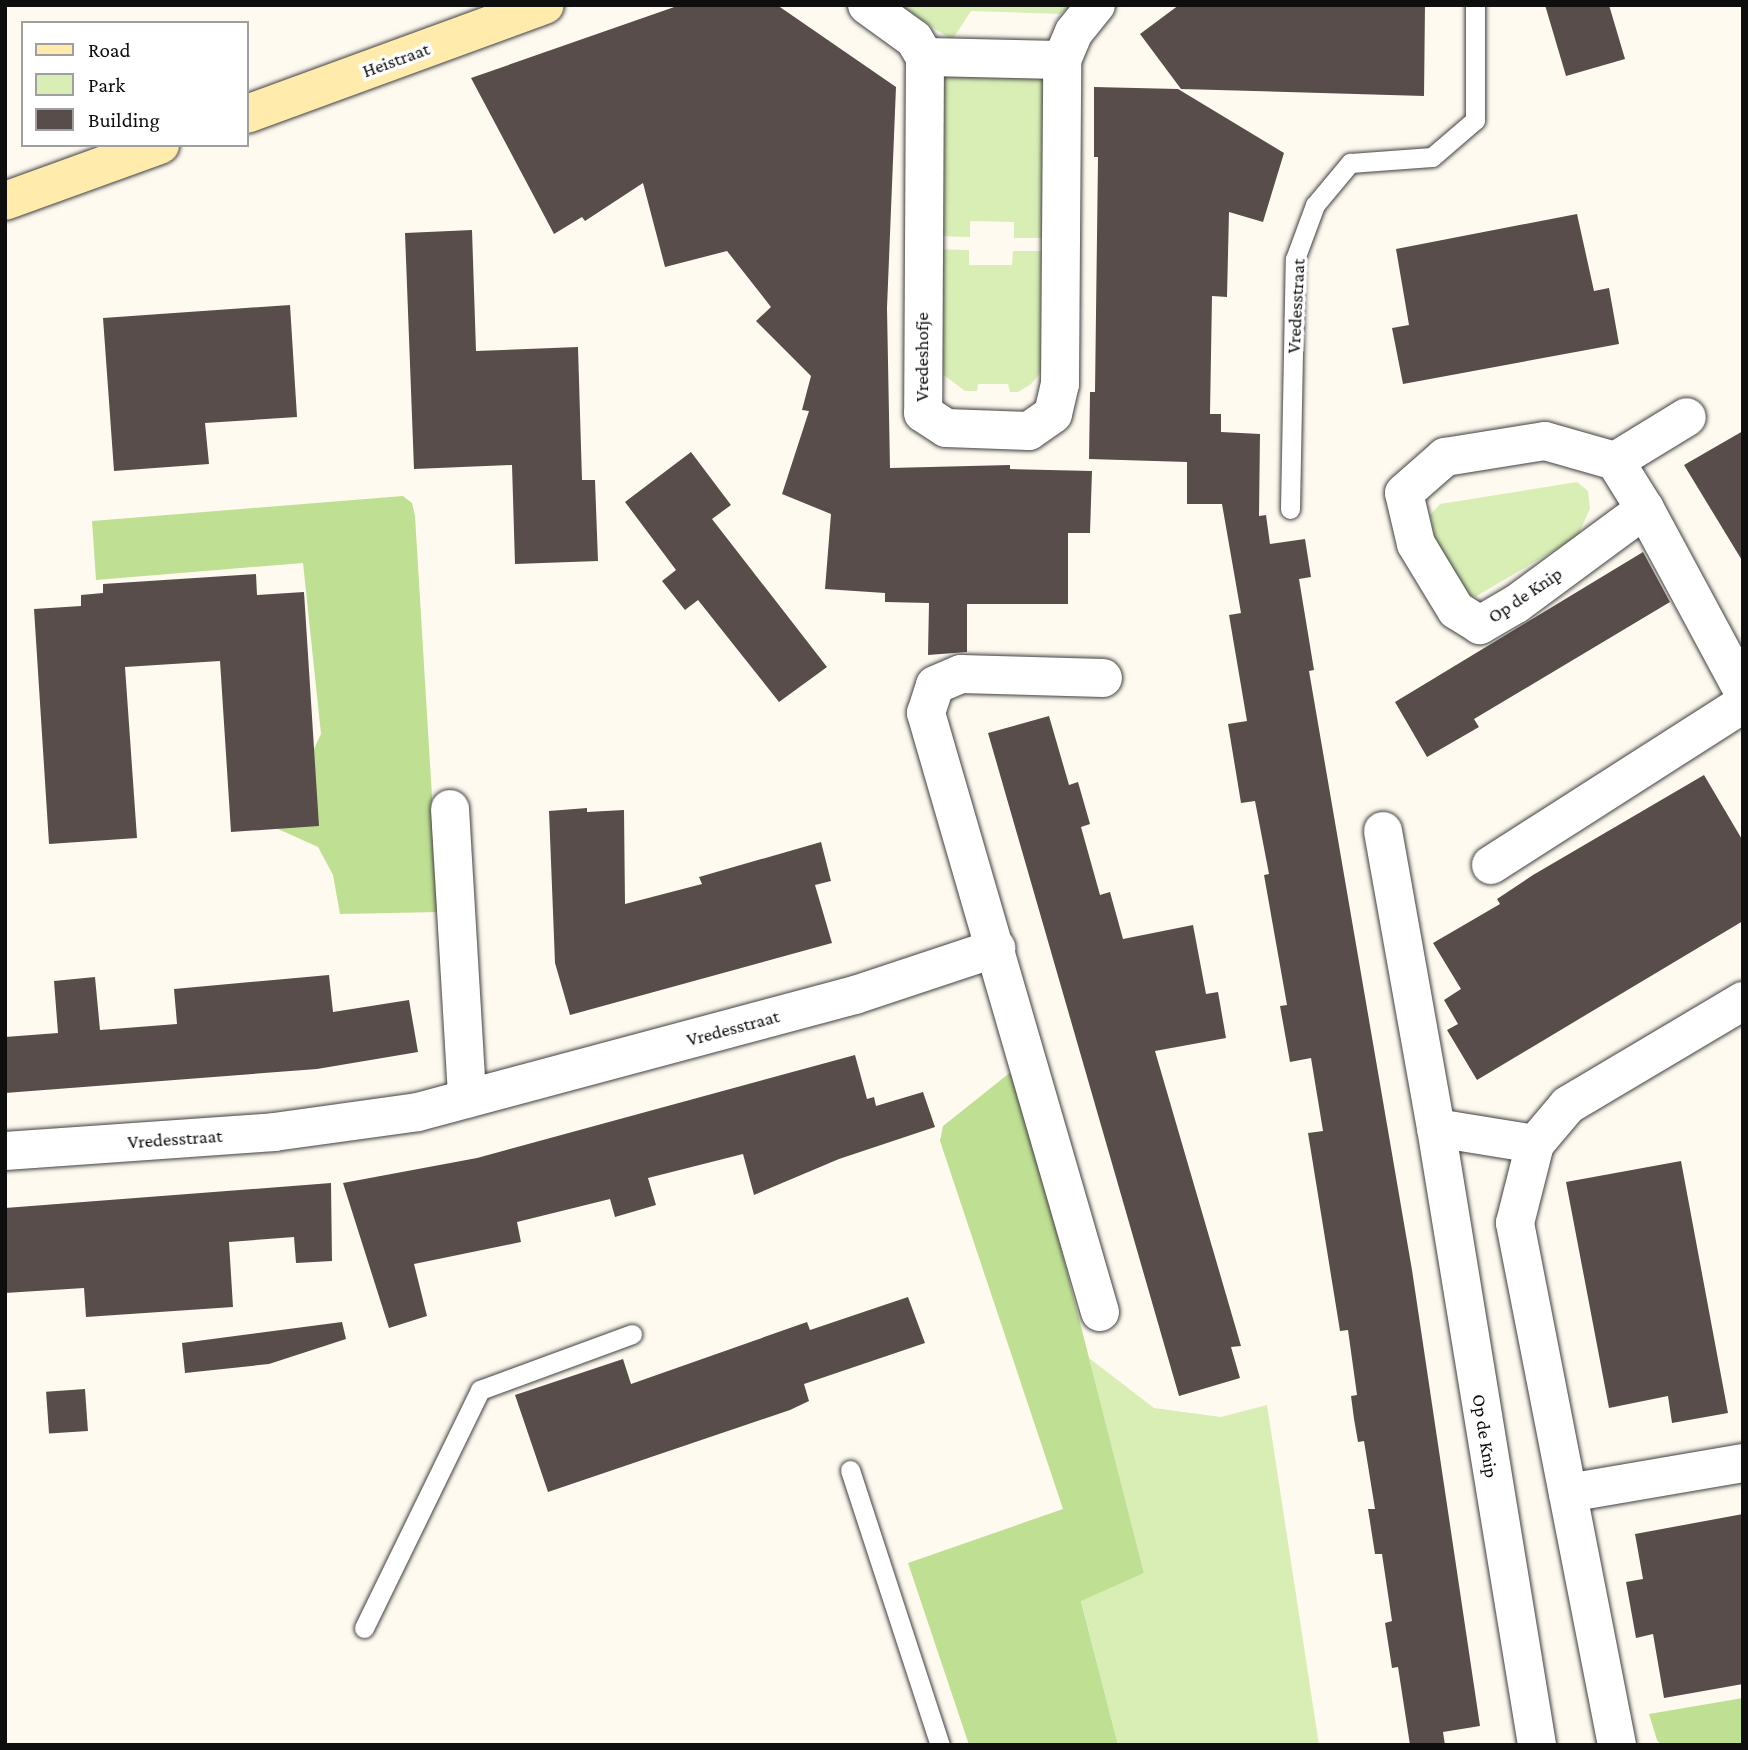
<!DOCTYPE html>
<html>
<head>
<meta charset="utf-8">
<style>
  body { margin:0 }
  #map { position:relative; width:1748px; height:1750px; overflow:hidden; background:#fffaf0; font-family:"Crimson Pro",serif }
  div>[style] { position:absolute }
  .green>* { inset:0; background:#d9eeb5 }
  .forest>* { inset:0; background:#bfe093 }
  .building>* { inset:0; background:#584d4a; transform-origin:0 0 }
  .roads { filter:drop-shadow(0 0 2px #414141) drop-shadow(0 0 2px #414141) }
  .lane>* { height:19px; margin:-9.5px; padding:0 9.5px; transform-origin:9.5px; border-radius:9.5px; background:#fff }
  .street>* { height:38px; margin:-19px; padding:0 19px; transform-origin:19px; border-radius:19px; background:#fff }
  .secondary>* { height:38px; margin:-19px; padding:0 19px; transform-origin:19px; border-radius:19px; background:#ffebab }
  span { translate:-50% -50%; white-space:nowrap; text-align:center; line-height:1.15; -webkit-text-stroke:7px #fff; paint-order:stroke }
  .street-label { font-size:19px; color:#0e0e0e }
  .frame { position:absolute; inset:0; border:7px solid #0e0e0e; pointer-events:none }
  .legend { position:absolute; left:21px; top:21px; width:228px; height:126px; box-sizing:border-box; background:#fff; border:2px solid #9f9f9f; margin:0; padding:9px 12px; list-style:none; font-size:21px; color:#0e0e0e }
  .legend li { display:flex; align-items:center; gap:14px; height:35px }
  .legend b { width:35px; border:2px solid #9f9f9f }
</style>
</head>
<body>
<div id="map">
  <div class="green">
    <i style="clip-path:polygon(899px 5px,1072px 5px,1061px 14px,971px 11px,952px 40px)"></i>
    <i style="clip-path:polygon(947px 76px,1043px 78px,1047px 238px,1014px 238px,1014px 222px,970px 221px,970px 237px,937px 236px,943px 78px)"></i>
    <i style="clip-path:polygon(937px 249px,969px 250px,969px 265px,1012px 265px,1013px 251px,1047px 251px,1043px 370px,1031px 384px,1018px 392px,1010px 392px,1008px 384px,978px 384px,977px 391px,965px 391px,941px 373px)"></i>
    <i style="clip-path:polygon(1577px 482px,1588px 491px,1590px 509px,1577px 537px,1475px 597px,1461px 594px,1440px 563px,1430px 515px,1440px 504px)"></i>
    <i style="clip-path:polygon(1089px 1358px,1154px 1408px,1221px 1417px,1267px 1405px,1319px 1745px,1118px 1745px,1081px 1600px,1144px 1573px)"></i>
  </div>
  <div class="forest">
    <i style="clip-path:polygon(403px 496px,412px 503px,415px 516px,439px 912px,340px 914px,333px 875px,318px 847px,249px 816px,312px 753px,321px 734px,303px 563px,96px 580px,92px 521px)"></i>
    <i style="clip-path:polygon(1022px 1063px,1016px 1072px,1144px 1573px,1081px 1601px,1118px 1745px,969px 1745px,908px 1563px,1063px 1509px,940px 1141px,943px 1126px)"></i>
    <i style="clip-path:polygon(1743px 1698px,1743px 1745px,1661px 1745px,1657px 1740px,1649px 1714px)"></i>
  </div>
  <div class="building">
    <i style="clip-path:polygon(680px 5px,777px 5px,896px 87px,887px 308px,890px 468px,1010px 465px,1010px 469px,1092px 471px,1090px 533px,1068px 533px,1068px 604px,967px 604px,967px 652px,928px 655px,929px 603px,885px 602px,885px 593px,825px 589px,831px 514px,782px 494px,809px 411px,802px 410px,811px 376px,756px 321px,771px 307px,727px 251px,665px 267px,643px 183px,585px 221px,582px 217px,554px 234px,471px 78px)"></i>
    <i style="clip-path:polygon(1179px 5px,1425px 5px,1424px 96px,1181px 89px,1140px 34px)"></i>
    <i style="clip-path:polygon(1545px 5px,1609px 5px,1625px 59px,1566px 76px)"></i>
    <i style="clip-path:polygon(1094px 87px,1178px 89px,1284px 153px,1263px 222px,1229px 212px,1227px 297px,1212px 296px,1210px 414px,1221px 414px,1221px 432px,1260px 434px,1259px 516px,1266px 515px,1270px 544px,1305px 539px,1311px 577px,1299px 579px,1314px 670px,1309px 671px,1412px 1270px,1480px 1726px,1443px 1732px,1445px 1745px,1410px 1745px,1398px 1667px,1392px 1668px,1385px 1623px,1392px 1621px,1382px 1554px,1375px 1554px,1368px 1509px,1375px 1509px,1364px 1441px,1358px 1442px,1354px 1419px,1351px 1396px,1357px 1395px,1348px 1330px,1340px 1331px,1308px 1133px,1323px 1131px,1311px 1058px,1290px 1062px,1280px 1006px,1287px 1005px,1264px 875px,1269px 874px,1255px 801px,1241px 803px,1228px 724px,1247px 721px,1229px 615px,1241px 613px,1222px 504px,1187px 504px,1187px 462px,1089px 459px,1090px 392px,1095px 392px,1098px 157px,1094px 157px)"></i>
    <i style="clip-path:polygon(1577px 214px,1594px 291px,1609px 288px,1619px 344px,1403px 384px,1392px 328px,1409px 325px,1396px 249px)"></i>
    <i style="clip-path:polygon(472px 230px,476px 351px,578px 347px,582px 480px,595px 480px,598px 561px,515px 564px,512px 465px,414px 469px,405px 233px)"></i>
    <i style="clip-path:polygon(290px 305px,297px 417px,205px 423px,209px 464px,114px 471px,103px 318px)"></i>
    <i style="clip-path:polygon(1743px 431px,1743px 562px,1684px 465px)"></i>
    <i style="clip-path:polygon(691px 452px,731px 505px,712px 519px,827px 667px,779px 702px,698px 600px,685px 610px,662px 581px,676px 570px,625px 502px)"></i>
    <i style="clip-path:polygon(1643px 552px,1670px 602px,1474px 719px,1479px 727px,1427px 757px,1395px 702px)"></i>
    <i style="clip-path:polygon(256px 574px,257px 595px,304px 592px,319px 826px,231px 832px,220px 661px,125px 667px,137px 838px,49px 844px,34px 609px,81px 606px,81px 595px,103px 593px,103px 584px)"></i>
    <i style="clip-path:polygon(1049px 716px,1069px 785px,1078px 782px,1090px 824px,1081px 827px,1100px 895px,1110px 892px,1123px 939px,1193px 925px,1206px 994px,1218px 992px,1226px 1038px,1155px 1051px,1241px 1346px,1231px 1347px,1240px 1378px,1179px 1396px,988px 733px)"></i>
    <i style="clip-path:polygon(1704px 775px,1743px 841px,1743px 921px,1477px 1080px,1447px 1030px,1458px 1024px,1444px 1000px,1461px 989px,1433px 943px,1500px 904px,1497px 899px,1533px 875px)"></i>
    <i style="clip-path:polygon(587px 808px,587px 812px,624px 810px,625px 904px,702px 884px,699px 877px,821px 842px,831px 881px,815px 885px,832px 943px,570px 1015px,555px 963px,549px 811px)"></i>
    <i style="clip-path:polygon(329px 975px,333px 1012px,409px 1000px,418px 1052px,317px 1069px,5px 1093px,5px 1037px,58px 1033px,54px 981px,95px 977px,100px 1030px,177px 1024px,174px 989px)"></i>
    <i style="clip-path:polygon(855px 1055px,867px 1099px,874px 1097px,876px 1106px,923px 1092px,935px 1127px,839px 1159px,754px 1195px,743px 1154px,648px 1178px,656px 1205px,615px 1217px,610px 1199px,517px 1222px,521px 1242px,414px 1264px,427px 1316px,389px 1328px,343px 1183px,477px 1158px)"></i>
    <i style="clip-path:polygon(1681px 1161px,1728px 1413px,1672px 1423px,1668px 1396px,1609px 1408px,1566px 1182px)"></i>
    <i style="clip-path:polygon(331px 1183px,332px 1261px,296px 1263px,294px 1237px,229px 1242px,233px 1307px,86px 1317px,84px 1288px,5px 1293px,5px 1208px)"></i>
    <i style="clip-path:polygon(908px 1297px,925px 1343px,804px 1384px,809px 1401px,790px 1410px,548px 1492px,515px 1395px,623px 1359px,631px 1384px,807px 1322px,810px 1330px)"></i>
    <i style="clip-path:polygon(342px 1322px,346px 1339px,269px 1364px,185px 1373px,182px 1343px)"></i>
    <i style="left:85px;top:1389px;width:42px;height:39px;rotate:86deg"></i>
    <i style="clip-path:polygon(1743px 1514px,1743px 1684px,1664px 1698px,1653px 1634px,1636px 1638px,1626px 1582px,1643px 1579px,1635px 1534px)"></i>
  </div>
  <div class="roads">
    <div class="lane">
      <i style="left:1290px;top:509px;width:250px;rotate:-88.9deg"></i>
      <i style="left:1295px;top:259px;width:58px;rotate:-69.7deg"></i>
      <i style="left:1315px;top:205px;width:55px;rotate:-50.2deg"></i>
      <i style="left:1350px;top:163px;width:82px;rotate:-4.2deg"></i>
      <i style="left:1432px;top:157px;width:57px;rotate:-40.7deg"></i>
      <i style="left:1475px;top:120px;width:115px;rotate:-90deg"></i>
      <i style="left:850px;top:1470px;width:289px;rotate:71.9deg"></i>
      <i style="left:364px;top:1628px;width:265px;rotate:-64deg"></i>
      <i style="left:480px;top:1390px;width:162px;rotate:-20.2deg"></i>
    </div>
    <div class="street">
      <i style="left:867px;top:5px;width:58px;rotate:35.9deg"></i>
      <i style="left:914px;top:39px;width:21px;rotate:59deg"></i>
      <i style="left:925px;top:57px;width:356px;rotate:90.3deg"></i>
      <i style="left:923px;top:413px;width:27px;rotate:33deg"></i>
      <i style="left:946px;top:428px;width:83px;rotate:2.1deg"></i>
      <i style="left:1029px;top:431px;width:29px;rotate:-35deg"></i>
      <i style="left:1053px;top:414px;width:31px;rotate:-77deg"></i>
      <i style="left:1060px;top:384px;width:324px;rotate:-89.6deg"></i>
      <i style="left:1062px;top:60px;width:30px;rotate:-67deg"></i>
      <i style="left:1074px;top:32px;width:35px;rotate:-51deg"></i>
      <i style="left:925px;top:57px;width:137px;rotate:1.3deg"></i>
      <i style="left:1615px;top:461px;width:84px;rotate:-31.4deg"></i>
      <i style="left:1645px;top:509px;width:160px;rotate:143.6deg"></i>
      <i style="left:1516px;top:604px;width:42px;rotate:149.7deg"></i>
      <i style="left:1480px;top:625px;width:28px;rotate:-148deg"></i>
      <i style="left:1456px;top:610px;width:77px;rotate:-121.2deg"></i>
      <i style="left:1416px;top:544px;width:52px;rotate:-103.2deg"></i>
      <i style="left:1404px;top:493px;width:55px;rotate:-41.3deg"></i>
      <i style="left:1445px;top:457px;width:101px;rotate:-9.1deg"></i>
      <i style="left:1545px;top:441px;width:73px;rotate:15.9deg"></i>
      <i style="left:1615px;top:461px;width:57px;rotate:58deg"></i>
      <i style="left:1645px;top:509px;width:207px;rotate:61.7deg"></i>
      <i style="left:450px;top:809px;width:290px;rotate:86.6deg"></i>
      <i style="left:1383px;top:831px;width:302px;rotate:79.9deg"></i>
      <i style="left:1491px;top:865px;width:299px;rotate:-32.6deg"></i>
      <i style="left:1535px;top:1144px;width:100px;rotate:-170.8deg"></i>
      <i style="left:1436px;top:1128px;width:625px;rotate:80.7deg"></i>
      <i style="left:5px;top:1151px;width:270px;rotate:-4deg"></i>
      <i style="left:274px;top:1132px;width:145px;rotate:-7.9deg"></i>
      <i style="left:418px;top:1112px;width:452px;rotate:-15deg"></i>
      <i style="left:855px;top:995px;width:149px;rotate:-18.4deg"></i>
      <i style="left:1100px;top:1312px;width:624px;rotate:-106.2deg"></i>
      <i style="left:926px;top:713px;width:29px;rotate:-72deg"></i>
      <i style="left:935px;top:685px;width:28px;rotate:-23deg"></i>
      <i style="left:961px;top:674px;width:142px;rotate:1.6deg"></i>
      <i style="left:1568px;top:1493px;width:178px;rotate:-9.7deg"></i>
      <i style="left:1617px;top:1745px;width:532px;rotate:-101.06deg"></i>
      <i style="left:1515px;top:1223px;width:81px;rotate:-75.8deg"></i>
      <i style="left:1535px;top:1144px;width:51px;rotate:-49.8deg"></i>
      <i style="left:1568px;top:1105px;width:204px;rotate:-30.7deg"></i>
    </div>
    <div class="secondary">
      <i style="left:247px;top:114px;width:317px;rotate:-20.1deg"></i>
      <i style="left:5px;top:201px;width:165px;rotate:-19.9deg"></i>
    </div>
  </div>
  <div class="street-label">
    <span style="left:396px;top:60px;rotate:-20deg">Heistraat</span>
    <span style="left:1296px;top:306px;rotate:-87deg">Vredesstraat</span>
    <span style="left:922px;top:357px;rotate:-90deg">Vredeshofje</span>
    <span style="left:1525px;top:595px;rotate:-34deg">Op de Knip</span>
    <span style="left:733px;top:1028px;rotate:-15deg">Vredesstraat</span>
    <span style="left:175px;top:1139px;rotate:-4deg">Vredesstraat</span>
    <span style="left:1485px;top:1436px;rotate:81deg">Op de Knip</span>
  </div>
  <div class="frame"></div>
  <ul class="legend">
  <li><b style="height:9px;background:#ffebab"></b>Road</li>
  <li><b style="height:19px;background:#d9eeb5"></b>Park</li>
  <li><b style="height:19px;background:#584d4a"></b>Building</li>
  </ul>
</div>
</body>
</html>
